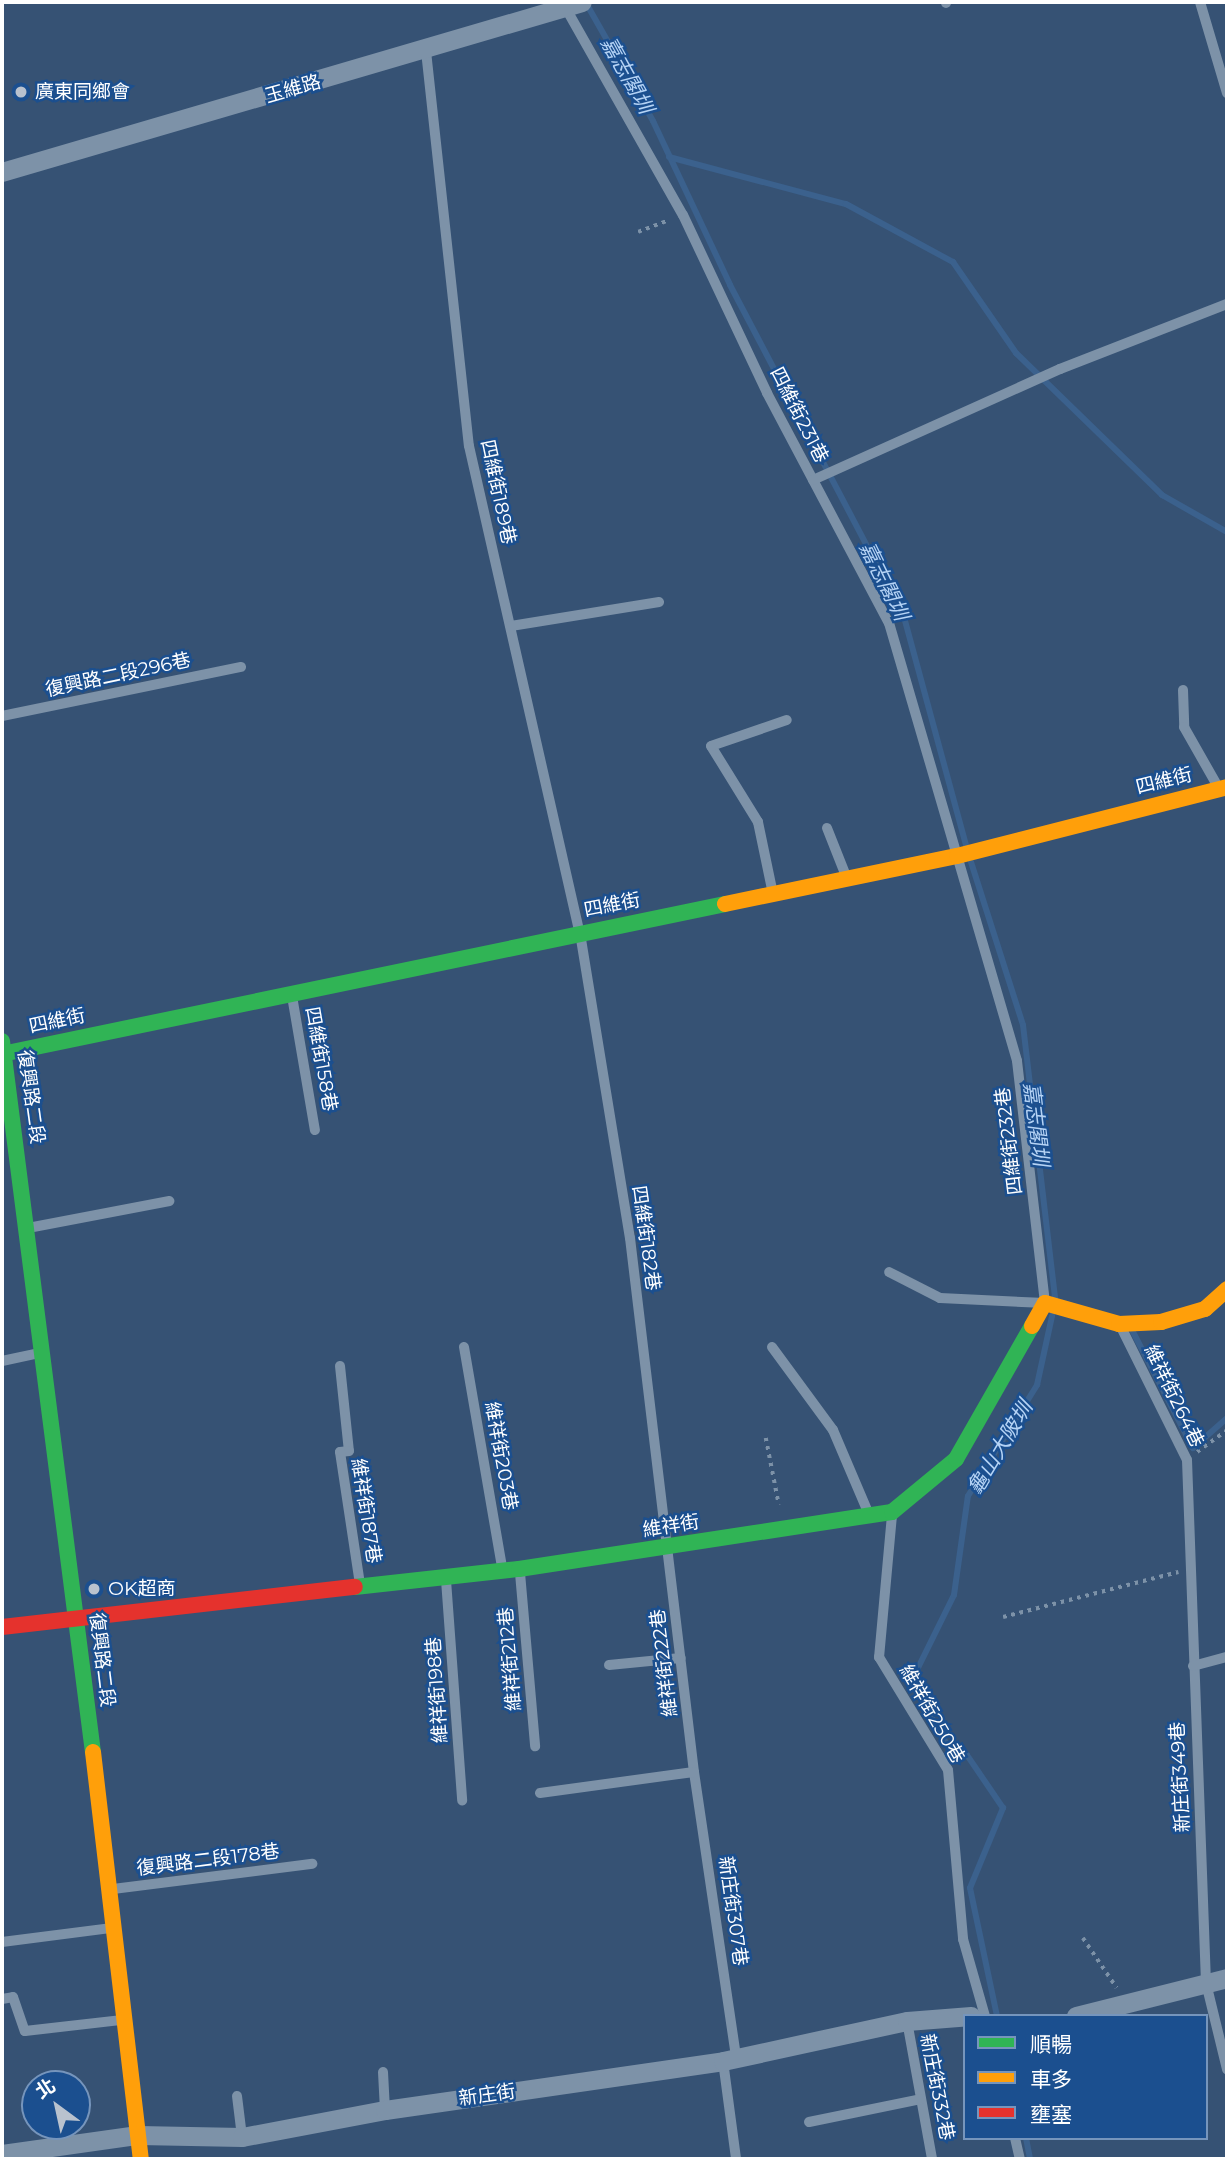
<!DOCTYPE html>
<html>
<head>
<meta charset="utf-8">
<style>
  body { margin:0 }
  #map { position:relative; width:1229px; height:2161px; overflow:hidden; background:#365274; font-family:Montserrat,"Noto Sans TC",sans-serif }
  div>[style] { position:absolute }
  .stream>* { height:6px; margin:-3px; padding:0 3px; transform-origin:3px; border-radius:3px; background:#3b618d }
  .path>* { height:3.5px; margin-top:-1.75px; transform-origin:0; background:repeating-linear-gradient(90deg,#7d92a8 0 3.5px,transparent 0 8.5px) }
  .lane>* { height:10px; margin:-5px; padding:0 5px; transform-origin:5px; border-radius:5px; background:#7d92a8 }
  .street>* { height:19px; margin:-9.5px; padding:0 9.5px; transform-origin:9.5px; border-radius:9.5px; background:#7d92a8 }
  .fast>* { height:16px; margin:-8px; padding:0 8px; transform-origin:8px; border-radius:8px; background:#30b455 }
  .slow>* { height:16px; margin:-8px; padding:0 8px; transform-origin:8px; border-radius:8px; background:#ff9f0a }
  .jam>* { height:16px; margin:-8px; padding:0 8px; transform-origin:8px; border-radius:8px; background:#e5322d }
  .dots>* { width:19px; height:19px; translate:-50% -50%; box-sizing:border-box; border:4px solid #1b4f8f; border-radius:50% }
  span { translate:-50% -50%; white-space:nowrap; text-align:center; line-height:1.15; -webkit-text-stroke:5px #1b4f8f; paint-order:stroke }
  .street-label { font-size:19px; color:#fff }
  .poi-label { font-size:19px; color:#fff }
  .left { translate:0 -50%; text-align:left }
  .water-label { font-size:21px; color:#b5d3f5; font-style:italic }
  .frame { position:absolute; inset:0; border:4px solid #fff; pointer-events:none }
  .legend { position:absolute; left:963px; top:2014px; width:245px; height:126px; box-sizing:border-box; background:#1b4f8f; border:2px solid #7695bc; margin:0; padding:9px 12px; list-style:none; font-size:21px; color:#fff }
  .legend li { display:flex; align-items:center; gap:14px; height:35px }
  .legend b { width:35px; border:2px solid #7695bc }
  .north { position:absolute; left:21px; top:2070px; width:70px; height:70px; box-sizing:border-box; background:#1b4f8f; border:2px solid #7695bc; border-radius:50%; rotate:327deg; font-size:19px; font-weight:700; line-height:28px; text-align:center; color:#fff }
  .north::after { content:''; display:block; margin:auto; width:24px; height:32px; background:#b9c2ce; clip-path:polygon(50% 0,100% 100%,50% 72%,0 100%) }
</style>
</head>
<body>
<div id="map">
  <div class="stream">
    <i style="left:586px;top:3px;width:136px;rotate:60.4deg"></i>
    <i style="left:653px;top:121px;width:181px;rotate:64.8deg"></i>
    <i style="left:730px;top:285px;width:375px;rotate:62.3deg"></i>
    <i style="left:904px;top:617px;width:236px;rotate:74.8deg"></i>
    <i style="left:669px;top:157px;width:183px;rotate:14.9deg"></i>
    <i style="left:846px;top:204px;width:122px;rotate:28.5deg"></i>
    <i style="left:953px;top:262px;width:111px;rotate:55.3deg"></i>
    <i style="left:1016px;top:353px;width:204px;rotate:44.2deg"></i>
    <i style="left:1162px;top:495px;width:75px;rotate:29.6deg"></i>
    <i style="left:971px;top:862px;width:171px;rotate:72.3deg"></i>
    <i style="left:1023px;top:1025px;width:276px;rotate:83.3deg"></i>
    <i style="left:1132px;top:1330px;width:133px;rotate:62.7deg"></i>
    <i style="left:1193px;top:1448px;width:45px;rotate:-41.4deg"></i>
    <i style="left:997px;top:2016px;width:131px;rotate:-101.9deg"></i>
    <i style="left:970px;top:1888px;width:87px;rotate:-67.6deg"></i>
    <i style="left:1003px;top:1808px;width:64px;rotate:-124.2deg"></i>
    <i style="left:967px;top:1755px;width:21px;rotate:-155deg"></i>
    <i style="left:948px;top:1746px;width:74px;rotate:-120deg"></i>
    <i style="left:911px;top:1682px;width:97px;rotate:-63.7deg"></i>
    <i style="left:954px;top:1595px;width:100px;rotate:-82deg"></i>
    <i style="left:968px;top:1496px;width:131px;rotate:-58.1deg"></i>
    <i style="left:1037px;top:1385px;width:71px;rotate:-77.7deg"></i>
    <i style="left:1026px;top:2138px;width:21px;rotate:79deg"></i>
  </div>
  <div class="path">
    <i style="left:638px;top:232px;width:33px;rotate:-21deg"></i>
    <i style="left:766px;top:1438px;width:68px;rotate:79deg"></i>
    <i style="left:1197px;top:1452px;width:37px;rotate:-36deg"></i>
    <i style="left:1003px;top:1617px;width:181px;rotate:-14.4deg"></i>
    <i style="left:1083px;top:1938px;width:60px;rotate:55.8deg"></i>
  </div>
  <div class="lane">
    <i style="left:1200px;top:2px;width:95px;rotate:73.5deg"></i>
    <i style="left:946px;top:3px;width:1px;rotate:-90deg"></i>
    <i style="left:564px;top:5px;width:241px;rotate:60.5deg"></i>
    <i style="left:683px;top:215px;width:197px;rotate:64.7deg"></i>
    <i style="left:767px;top:393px;width:260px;rotate:62.1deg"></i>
    <i style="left:889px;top:623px;width:456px;rotate:73.7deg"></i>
    <i style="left:1017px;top:1061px;width:244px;rotate:83.4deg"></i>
    <i style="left:1045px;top:1303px;width:105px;rotate:-177.3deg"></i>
    <i style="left:940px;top:1298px;width:57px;rotate:-153deg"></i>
    <i style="left:426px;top:51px;width:397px;rotate:83.8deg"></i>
    <i style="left:469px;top:446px;width:499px;rotate:77.2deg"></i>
    <i style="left:580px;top:933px;width:309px;rotate:80.7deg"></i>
    <i style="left:630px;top:1238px;width:538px;rotate:83.17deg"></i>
    <i style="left:694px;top:1772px;width:287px;rotate:81.6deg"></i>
    <i style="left:813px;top:480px;width:271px;rotate:-24.2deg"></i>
    <i style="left:1060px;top:369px;width:179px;rotate:-21.3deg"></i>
    <i style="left:511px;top:626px;width:150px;rotate:-9.2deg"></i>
    <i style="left:1183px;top:690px;width:37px;rotate:88deg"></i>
    <i style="left:1184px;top:727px;width:67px;rotate:60.4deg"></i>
    <i style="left:2px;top:716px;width:244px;rotate:-11.6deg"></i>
    <i style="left:827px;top:828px;width:52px;rotate:68.4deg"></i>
    <i style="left:773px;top:894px;width:74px;rotate:-101.8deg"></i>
    <i style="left:758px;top:822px;width:89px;rotate:-121.7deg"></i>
    <i style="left:711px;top:746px;width:80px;rotate:-18.9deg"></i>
    <i style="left:292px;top:996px;width:136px;rotate:80.3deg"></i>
    <i style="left:28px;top:1228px;width:144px;rotate:-10.8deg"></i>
    <i style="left:1121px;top:1327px;width:148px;rotate:63.6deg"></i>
    <i style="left:1187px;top:1460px;width:523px;rotate:87.92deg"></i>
    <i style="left:1206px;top:1983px;width:89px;rotate:76.3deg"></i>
    <i style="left:464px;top:1347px;width:223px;rotate:80.2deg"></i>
    <i style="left:772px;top:1347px;width:103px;rotate:53.7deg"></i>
    <i style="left:833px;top:1430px;width:89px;rotate:66.9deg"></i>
    <i style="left:2px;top:1361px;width:40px;rotate:-12deg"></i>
    <i style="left:340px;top:1366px;width:85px;rotate:84deg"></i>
    <i style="left:349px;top:1451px;width:9px;rotate:174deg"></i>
    <i style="left:340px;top:1452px;width:134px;rotate:81.4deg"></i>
    <i style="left:892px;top:1515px;width:143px;rotate:95.2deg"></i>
    <i style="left:879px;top:1657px;width:132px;rotate:58.6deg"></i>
    <i style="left:948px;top:1770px;width:170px;rotate:84.9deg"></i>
    <i style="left:963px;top:1939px;width:80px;rotate:74.1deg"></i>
    <i style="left:520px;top:1573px;width:174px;rotate:85deg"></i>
    <i style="left:446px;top:1580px;width:221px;rotate:85.8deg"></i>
    <i style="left:609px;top:1665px;width:72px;rotate:-5.6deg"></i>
    <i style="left:1193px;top:1666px;width:35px;rotate:-15deg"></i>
    <i style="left:540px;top:1793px;width:155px;rotate:-7.8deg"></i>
    <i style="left:113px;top:1889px;width:201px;rotate:-7.2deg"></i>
    <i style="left:2px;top:1942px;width:111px;rotate:-7.3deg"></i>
    <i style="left:2px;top:1999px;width:11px;rotate:-10deg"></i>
    <i style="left:13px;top:1997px;width:36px;rotate:71deg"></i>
    <i style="left:25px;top:2031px;width:98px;rotate:-6.5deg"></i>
    <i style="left:907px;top:2021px;width:140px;rotate:79.7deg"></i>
    <i style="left:723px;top:2061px;width:99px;rotate:82.4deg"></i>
    <i style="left:383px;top:2072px;width:38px;rotate:87deg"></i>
    <i style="left:237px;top:2096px;width:41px;rotate:83deg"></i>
    <i style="left:809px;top:2122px;width:114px;rotate:-11.6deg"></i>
    <i style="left:1015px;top:2138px;width:22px;rotate:77deg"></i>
  </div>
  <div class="street">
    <i style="left:2px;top:172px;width:604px;rotate:-16.34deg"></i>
    <i style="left:1076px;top:2016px;width:156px;rotate:-14.1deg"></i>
    <i style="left:2px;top:2154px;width:137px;rotate:-8deg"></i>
    <i style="left:138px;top:2135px;width:104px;rotate:1.1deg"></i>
    <i style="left:242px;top:2137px;width:146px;rotate:-10.7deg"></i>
    <i style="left:385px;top:2110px;width:342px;rotate:-8.2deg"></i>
    <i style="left:723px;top:2061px;width:188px;rotate:-12.3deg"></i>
    <i style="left:907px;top:2021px;width:64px;rotate:-4.5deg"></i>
  </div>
  <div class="fast">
    <i style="left:2px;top:1041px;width:717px;rotate:82.71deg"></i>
    <i style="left:2px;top:1054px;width:738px;rotate:-11.72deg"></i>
    <i style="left:355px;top:1587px;width:165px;rotate:-6.3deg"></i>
    <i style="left:519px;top:1569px;width:377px;rotate:-8.7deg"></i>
    <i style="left:892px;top:1512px;width:83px;rotate:-39.6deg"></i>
    <i style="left:956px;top:1459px;width:153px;rotate:-60.3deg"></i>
  </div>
  <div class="slow">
    <i style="left:725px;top:904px;width:237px;rotate:-11.7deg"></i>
    <i style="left:957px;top:856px;width:279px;rotate:-14.3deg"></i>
    <i style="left:1032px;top:1326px;width:26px;rotate:-61deg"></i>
    <i style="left:1045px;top:1303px;width:77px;rotate:15.8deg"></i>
    <i style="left:1119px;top:1324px;width:42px;rotate:-2.7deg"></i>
    <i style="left:1161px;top:1322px;width:46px;rotate:-16.5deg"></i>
    <i style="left:1205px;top:1309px;width:30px;rotate:-42deg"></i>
    <i style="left:93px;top:1752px;width:410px;rotate:83.3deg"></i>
  </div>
  <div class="jam">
    <i style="left:2px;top:1627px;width:355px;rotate:-6.5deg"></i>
  </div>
  <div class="dots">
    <i style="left:21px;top:92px;background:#b9c2ce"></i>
    <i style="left:94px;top:1589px;background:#b9c2ce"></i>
  </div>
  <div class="street-label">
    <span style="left:293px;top:89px;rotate:-16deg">玉維路</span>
    <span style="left:799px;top:415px;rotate:63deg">四維街231巷</span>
    <span style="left:498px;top:492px;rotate:78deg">四維街189巷</span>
    <span style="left:118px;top:675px;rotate:-12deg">復興路二段296巷</span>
    <span style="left:1164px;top:781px;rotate:-14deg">四維街</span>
    <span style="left:612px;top:905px;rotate:-11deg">四維街</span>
    <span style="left:57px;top:1021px;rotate:-12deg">四維街</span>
    <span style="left:321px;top:1059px;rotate:80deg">四維街158巷</span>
    <span style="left:31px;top:1097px;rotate:82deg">復興路二段</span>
    <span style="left:1009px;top:1141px;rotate:-97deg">四維街232巷</span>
    <span style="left:646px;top:1238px;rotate:82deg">四維街182巷</span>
    <span style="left:1174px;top:1396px;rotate:64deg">維祥街264巷</span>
    <span style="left:501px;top:1456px;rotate:80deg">維祥街203巷</span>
    <span style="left:366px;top:1511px;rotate:81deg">維祥街187巷</span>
    <span style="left:671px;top:1526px;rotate:-9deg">維祥街</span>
    <span style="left:510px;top:1659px;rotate:-95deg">維祥街212巷</span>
    <span style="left:102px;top:1660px;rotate:83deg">復興路二段</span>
    <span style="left:664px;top:1663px;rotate:-97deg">維祥街222巷</span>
    <span style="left:437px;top:1690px;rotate:-94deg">維祥街198巷</span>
    <span style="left:932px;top:1714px;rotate:60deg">維祥街250巷</span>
    <span style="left:1180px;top:1777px;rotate:-93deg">新庄街349巷</span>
    <span style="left:208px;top:1860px;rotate:-7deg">復興路二段178巷</span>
    <span style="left:733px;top:1911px;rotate:82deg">新庄街307巷</span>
    <span style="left:937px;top:2087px;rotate:79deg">新庄街332巷</span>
    <span style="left:487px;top:2095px;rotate:-8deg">新庄街</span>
  </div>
  <div class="poi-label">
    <span class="left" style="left:35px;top:92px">廣東同鄉會</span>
    <span class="left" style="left:108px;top:1589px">OK超商</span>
  </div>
  <div class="water-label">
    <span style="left:627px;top:75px;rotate:61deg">嘉志閣圳</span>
    <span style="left:884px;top:581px;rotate:64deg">嘉志閣圳</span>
    <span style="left:1036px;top:1124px;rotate:83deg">嘉志閣圳</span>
    <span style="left:1000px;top:1448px;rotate:-59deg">龜山大陂圳</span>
  </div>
  <div class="frame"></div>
  <ul class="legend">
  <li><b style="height:9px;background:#30b455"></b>順暢</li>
  <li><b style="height:9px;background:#ff9f0a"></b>車多</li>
  <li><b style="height:9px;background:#e5322d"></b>壅塞</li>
  </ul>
  <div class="north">北</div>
</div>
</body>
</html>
